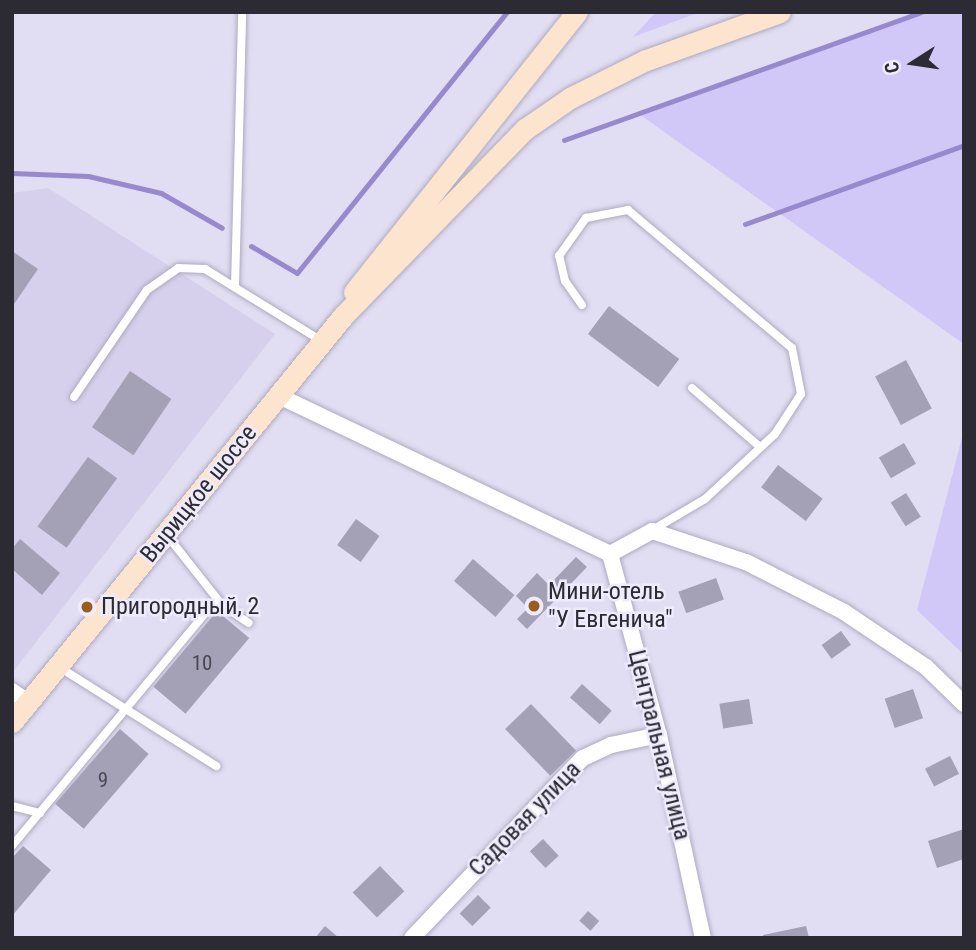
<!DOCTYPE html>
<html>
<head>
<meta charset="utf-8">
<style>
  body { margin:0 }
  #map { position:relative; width:976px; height:950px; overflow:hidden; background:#e1ddf3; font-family:"Roboto Condensed",sans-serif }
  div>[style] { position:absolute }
  .built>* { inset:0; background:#d6d0ed }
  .green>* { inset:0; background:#d1c8f7 }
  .stream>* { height:5px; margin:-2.5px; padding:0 2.5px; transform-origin:2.5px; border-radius:2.5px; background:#9889ce }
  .building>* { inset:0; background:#a4a0b5; transform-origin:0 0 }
  .roads { filter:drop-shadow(0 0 2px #aeaabf) drop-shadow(0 0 2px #aeaabf) }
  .service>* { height:8px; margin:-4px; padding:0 4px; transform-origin:4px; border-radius:4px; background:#fff }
  .minor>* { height:16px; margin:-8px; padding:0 8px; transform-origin:8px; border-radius:8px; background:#fff }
  .secondary>* { height:21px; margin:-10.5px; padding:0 10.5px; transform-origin:10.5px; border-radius:10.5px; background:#fce4ce }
  .dots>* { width:19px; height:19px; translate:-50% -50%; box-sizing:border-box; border:4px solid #eeebfd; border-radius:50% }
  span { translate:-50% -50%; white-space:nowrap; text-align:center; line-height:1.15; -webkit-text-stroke:5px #eeebfd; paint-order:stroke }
  .number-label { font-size:21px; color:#4a4853 }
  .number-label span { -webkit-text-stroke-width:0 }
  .street-label { font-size:24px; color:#2c2a32 }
  .poi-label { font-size:24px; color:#2c2a32 }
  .left { translate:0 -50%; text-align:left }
  .frame { position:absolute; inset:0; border:14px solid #2c2a32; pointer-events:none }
  .north { position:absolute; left:878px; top:28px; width:70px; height:70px; -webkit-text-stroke:5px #eeebfd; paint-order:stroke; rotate:258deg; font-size:19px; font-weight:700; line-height:28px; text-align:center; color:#2c2a32 }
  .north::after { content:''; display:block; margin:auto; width:24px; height:32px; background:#2c2a32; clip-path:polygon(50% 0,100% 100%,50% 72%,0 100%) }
</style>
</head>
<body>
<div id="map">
  <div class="built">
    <i style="clip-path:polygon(48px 188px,275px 334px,12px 673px,12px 193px)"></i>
  </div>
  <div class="green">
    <i style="clip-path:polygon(656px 12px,700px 12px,633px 37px)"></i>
    <i style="clip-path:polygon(921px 12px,964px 12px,964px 344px,636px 112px)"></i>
    <i style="clip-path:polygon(964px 430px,964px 655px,917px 610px)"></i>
  </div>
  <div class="stream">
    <i style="left:564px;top:140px;width:379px;rotate:-19.7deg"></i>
    <i style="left:12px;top:173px;width:76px;rotate:2.3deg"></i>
    <i style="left:88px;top:176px;width:75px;rotate:13.1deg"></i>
    <i style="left:161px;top:193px;width:70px;rotate:29.8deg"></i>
    <i style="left:745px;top:224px;width:233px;rotate:-19.8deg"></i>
    <i style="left:251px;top:246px;width:53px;rotate:30.4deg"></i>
    <i style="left:297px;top:273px;width:335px;rotate:-51.2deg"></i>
  </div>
  <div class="building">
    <i style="clip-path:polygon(12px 251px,38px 269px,12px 307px)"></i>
    <i style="left:609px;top:306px;width:88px;height:35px;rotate:37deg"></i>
    <i style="left:906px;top:360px;width:55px;height:35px;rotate:62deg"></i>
    <i style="left:130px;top:371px;width:50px;height:68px;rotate:34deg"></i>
    <i style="left:904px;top:443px;width:24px;height:29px;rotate:60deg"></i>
    <i style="left:88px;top:457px;width:36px;height:86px;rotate:36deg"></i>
    <i style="left:778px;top:465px;width:56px;height:28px;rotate:37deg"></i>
    <i style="left:906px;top:493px;width:28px;height:18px;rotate:58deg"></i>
    <i style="left:356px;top:519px;width:29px;height:32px;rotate:36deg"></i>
    <i style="clip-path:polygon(20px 539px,60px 573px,42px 595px,12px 569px,12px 549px)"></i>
    <i style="clip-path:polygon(576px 557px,587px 567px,527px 629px,517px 619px,528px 608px,516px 596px,537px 573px,549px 585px)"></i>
    <i style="left:473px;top:559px;width:55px;height:29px;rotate:41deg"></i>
    <i style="left:716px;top:578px;width:23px;height:40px;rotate:70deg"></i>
    <i style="left:217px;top:611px;width:42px;height:99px;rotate:40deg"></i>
    <i style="left:841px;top:631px;width:17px;height:24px;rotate:54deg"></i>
    <i style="left:582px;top:684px;width:40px;height:18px;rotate:42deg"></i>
    <i style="left:913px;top:689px;width:31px;height:30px;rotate:71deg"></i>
    <i style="left:749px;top:699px;width:25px;height:30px;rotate:81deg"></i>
    <i style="left:531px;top:704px;width:65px;height:36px;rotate:46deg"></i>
    <i style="left:120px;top:729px;width:38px;height:99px;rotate:41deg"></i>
    <i style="left:950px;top:756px;width:20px;height:28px;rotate:63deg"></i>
    <i style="clip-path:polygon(964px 829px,964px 859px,937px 868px,928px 841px)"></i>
    <i style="left:543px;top:839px;width:23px;height:18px;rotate:47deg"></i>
    <i style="clip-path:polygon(23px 846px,51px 870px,12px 916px,12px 858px)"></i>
    <i style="left:380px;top:866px;width:35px;height:38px;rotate:46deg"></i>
    <i style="left:478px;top:895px;width:18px;height:26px;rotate:45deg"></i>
    <i style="left:588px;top:911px;width:15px;height:13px;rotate:42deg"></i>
    <i style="clip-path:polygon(325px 926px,339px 938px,315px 938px)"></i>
    <i style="clip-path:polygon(806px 926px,809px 938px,764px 938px,763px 935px)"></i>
  </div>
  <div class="roads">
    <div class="service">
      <i style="left:235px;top:287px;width:275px;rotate:-88.5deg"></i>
      <i style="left:582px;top:305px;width:29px;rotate:-125deg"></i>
      <i style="left:565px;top:281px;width:26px;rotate:-103deg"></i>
      <i style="left:559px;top:256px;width:47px;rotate:-54.6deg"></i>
      <i style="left:586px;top:218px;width:43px;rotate:-10.8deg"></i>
      <i style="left:628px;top:210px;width:214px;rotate:40.1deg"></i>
      <i style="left:792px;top:348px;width:47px;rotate:78.9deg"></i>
      <i style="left:801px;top:394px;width:48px;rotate:123deg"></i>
      <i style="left:775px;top:434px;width:96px;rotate:137.1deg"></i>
      <i style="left:705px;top:499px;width:59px;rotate:149.5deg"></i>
      <i style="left:692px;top:388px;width:90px;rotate:40.9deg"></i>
      <i style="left:74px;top:397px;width:130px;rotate:-55.7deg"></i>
      <i style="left:147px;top:290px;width:38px;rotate:-35deg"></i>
      <i style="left:178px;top:268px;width:27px;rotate:2deg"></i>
      <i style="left:205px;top:269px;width:135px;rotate:31.7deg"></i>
      <i style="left:166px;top:534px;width:90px;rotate:51.7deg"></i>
      <i style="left:222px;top:605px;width:32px;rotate:34deg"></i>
      <i style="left:59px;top:667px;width:186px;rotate:32.2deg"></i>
      <i style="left:12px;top:806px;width:29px;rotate:14deg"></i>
      <i style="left:12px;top:846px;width:321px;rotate:-50.3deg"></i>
    </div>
    <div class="minor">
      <i style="left:279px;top:396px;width:367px;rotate:25.5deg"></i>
      <i style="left:610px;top:554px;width:48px;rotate:-28.7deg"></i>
      <i style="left:652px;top:531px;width:99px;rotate:18.3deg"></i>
      <i style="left:746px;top:562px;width:110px;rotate:27deg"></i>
      <i style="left:844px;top:612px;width:99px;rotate:33.9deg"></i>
      <i style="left:926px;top:667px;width:53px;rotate:44.2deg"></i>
      <i style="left:610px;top:554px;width:188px;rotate:74.9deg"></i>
      <i style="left:659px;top:735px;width:208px;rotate:77.8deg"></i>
      <i style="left:12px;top:691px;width:19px;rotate:35deg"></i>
      <i style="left:412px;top:938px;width:248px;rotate:-46.5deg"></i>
      <i style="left:583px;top:758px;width:31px;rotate:-25deg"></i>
      <i style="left:611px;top:745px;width:49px;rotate:-11.8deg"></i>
    </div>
    <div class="secondary">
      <i style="left:354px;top:292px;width:358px;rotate:-51.5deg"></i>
      <i style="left:12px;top:722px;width:524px;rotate:-50.81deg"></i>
      <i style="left:343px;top:316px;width:261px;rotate:-45.8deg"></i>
      <i style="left:525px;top:129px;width:55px;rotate:-34.6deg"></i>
      <i style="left:570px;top:98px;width:85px;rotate:-26.6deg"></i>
      <i style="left:646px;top:60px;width:142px;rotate:-19.7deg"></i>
    </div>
  </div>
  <div class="dots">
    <i style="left:534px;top:606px;background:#995d1f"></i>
    <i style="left:87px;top:607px;background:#995d1f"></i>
  </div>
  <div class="number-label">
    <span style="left:202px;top:663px">10</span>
    <span style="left:103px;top:780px">9</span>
  </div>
  <div class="street-label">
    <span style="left:199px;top:494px;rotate:-51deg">Вырицкое шоссе</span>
    <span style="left:659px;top:745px;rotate:76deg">Центральная улица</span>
    <span style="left:525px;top:819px;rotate:-46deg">Садовая улица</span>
  </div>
  <div class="poi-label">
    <span class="left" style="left:548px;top:606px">Мини-отель<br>"У Евгенича"</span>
    <span class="left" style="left:101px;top:607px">Пригородный, 2</span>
  </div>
  <div class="frame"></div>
  <div class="north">С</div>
</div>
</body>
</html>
